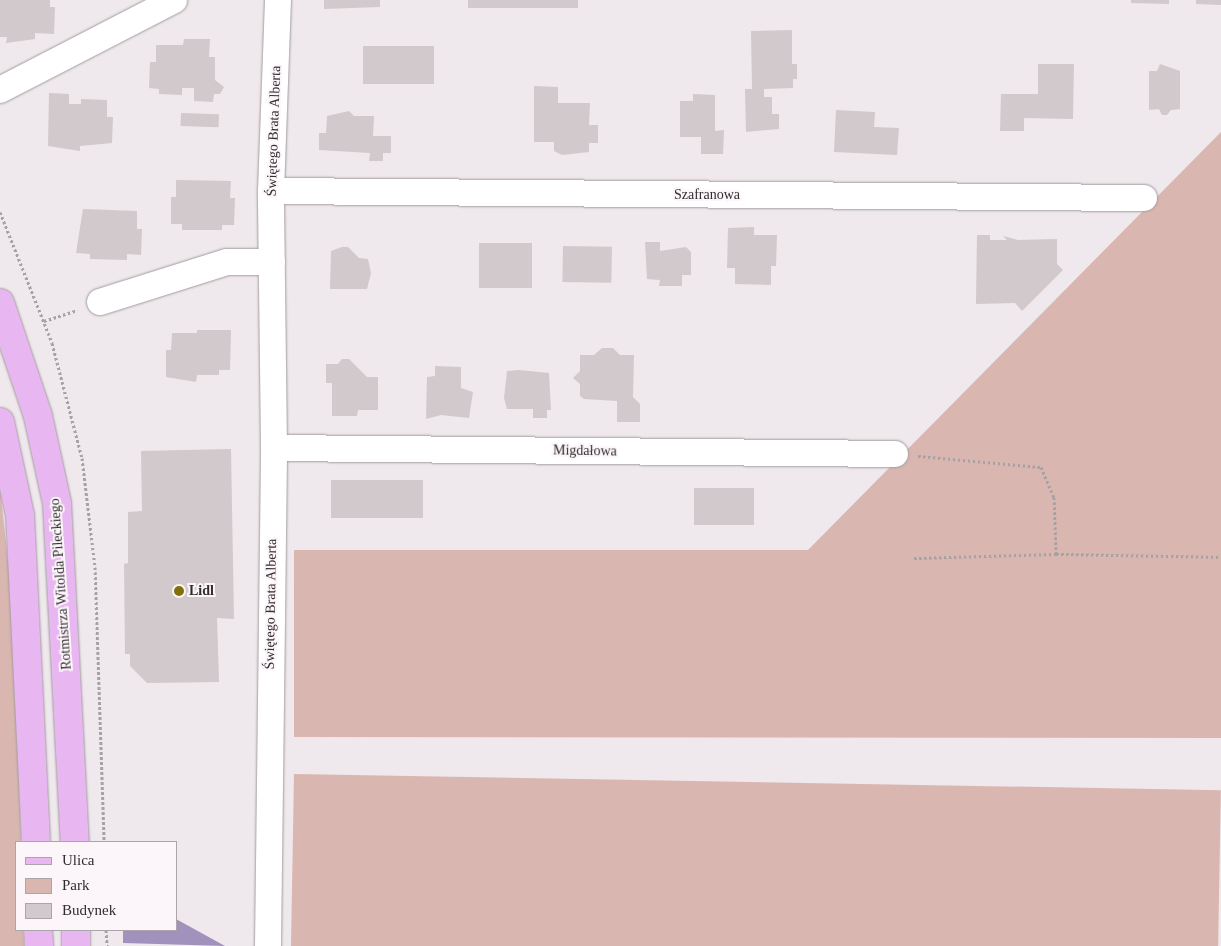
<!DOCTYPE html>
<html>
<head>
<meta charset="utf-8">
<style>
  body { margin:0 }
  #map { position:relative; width:1221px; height:946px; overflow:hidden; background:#efe8ec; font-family:Georgia,serif }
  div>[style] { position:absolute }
  .green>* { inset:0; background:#dab6b0; transform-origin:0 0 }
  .water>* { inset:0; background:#a091bd }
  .building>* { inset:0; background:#d1c9cb; transform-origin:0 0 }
  .path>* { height:3px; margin-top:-1.5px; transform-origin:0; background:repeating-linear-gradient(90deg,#a6a1a4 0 2.5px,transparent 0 5px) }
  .roads { filter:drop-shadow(0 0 1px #a29c9f) drop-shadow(0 0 1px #a29c9f) }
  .minor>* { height:26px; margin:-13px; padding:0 13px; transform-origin:13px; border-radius:13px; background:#fff }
  .major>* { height:28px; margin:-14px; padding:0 14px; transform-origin:14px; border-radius:14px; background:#e8b6f0 }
  .dots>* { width:14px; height:14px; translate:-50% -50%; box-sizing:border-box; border:2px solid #fcf5f9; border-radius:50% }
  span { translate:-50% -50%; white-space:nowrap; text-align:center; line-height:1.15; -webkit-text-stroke:4px #fcf5f9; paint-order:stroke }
  .street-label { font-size:14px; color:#302d2f }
  .poi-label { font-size:14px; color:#302d2f; font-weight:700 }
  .left { translate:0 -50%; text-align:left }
  .legend { position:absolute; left:15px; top:841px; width:162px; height:90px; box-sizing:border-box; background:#fcf5f9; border:1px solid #aaa5a8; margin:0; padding:6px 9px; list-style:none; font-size:15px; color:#302d2f }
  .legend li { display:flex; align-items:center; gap:10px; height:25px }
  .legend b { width:25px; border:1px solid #aaa5a8 }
</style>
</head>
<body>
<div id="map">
  <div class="green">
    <i style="clip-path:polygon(1221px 132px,1221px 738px,294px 737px,294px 550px,808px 550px)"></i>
    <i style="clip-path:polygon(0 488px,14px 616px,21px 842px,16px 842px,16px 930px,23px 930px,24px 946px,0 946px)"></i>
    <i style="left:294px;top:774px;width:927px;height:172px;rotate:1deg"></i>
  </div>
  <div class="water">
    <i style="clip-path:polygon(176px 919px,225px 946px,123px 943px,123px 930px,176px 930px)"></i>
  </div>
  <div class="building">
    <i style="clip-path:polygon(0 0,50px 0,50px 7px,55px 7px,54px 34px,35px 33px,35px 39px,6px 43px,7px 37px,0 37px)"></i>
    <i style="clip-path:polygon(324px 0,380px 0,380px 7px,324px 9px)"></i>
    <i style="left:468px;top:0;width:110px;height:8px"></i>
    <i style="clip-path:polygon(1131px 0,1169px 0,1169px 4px,1131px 3px)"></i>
    <i style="clip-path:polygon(1196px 0,1221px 0,1221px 5px,1196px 4px)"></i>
    <i style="clip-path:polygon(792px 30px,792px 64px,797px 64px,797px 79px,793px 79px,793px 88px,764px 89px,764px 97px,772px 97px,772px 114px,779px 114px,779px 129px,746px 132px,745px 89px,752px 89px,751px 31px)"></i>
    <i style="clip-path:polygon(184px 39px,210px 39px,209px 57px,215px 57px,215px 80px,224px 87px,220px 94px,214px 94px,213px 102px,194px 101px,194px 88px,182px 88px,182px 95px,159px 94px,159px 89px,149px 88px,150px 62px,156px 62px,156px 45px,183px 45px)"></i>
    <i style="left:434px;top:46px;width:38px;height:71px;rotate:90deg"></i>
    <i style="clip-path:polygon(1038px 64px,1074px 64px,1073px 119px,1024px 118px,1024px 131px,1000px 131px,1001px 94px,1038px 94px)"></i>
    <i style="clip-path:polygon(1160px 64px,1180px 71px,1180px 109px,1171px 110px,1167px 115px,1162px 115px,1159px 109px,1149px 110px,1149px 71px,1157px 71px)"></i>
    <i style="clip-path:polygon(534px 86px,558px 87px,558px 103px,590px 103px,589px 125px,598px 125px,598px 143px,589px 143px,589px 152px,562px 155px,554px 151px,554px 142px,534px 142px)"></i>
    <i style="clip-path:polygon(49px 93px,69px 94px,69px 104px,81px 104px,81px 99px,107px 100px,107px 117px,113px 117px,112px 143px,80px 146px,80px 151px,48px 146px)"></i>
    <i style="clip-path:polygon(693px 94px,715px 95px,715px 131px,724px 130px,723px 154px,701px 154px,701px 137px,680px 137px,680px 101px,693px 101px)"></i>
    <i style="clip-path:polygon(836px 110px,875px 112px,874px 127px,899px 128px,897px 155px,834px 152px)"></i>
    <i style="clip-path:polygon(349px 111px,354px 116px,374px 116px,373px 136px,391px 136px,391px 153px,383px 153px,383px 161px,369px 161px,370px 153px,319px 150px,319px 133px,326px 133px,327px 116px)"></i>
    <i style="left:181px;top:113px;width:38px;height:13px;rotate:2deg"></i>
    <i style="clip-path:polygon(176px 180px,231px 181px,230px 198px,235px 198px,234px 225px,222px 225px,222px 230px,182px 230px,182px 224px,171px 224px,171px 197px,176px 197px)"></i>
    <i style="clip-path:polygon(83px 209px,137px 211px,137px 229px,142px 229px,141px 255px,127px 254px,127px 260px,90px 259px,90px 254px,76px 253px)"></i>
    <i style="clip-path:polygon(754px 227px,754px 235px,777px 235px,776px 266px,771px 266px,771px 285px,735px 284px,735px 268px,727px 268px,728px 228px)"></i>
    <i style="clip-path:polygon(977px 235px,990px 235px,990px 240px,1007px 240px,1003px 236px,1018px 240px,1057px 239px,1057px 264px,1063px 270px,1022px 311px,1015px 303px,976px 304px)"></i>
    <i style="clip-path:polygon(645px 242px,660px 242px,660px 251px,686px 247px,691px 252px,691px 275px,682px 275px,682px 286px,659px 286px,660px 280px,647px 279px)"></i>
    <i style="left:479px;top:243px;width:53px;height:45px"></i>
    <i style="left:563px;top:246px;width:49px;height:36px;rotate:1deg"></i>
    <i style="clip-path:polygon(342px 247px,348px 247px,359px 258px,368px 259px,371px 273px,367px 289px,330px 289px,331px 251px)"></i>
    <i style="clip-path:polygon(197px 330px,231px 330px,230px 370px,219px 370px,219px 375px,197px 375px,196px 382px,166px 377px,166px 350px,171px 350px,172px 333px,197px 333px)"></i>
    <i style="clip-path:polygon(602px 348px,613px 348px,620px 355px,634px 355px,633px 397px,640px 404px,640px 422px,617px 422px,617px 401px,584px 399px,580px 396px,580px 384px,573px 378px,580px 371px,580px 355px,594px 355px)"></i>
    <i style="clip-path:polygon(342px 359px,349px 359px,367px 377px,378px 377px,378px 410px,358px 410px,357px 416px,332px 416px,332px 383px,326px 383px,326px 364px,338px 364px)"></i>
    <i style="clip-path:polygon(435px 366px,461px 367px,461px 388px,473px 392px,469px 418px,441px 415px,426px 419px,427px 377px,435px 376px)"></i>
    <i style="clip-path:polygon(519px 370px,549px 373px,551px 410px,547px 410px,547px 418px,533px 418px,533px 409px,507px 409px,504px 398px,507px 371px)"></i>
    <i style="clip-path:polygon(231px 449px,234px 619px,217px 618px,219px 682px,147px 683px,130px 666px,130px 654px,125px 654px,124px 564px,128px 563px,128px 512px,142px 511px,141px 451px)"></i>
    <i style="left:423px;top:480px;width:38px;height:92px;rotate:90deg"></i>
    <i style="left:694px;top:488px;width:60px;height:37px"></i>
  </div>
  <div class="path">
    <i style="left:0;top:212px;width:141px;rotate:68.3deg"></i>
    <i style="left:52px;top:343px;width:119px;rotate:75.4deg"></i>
    <i style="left:82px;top:458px;width:110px;rotate:83.2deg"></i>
    <i style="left:95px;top:567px;width:275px;rotate:88.1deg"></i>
    <i style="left:44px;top:321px;width:35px;rotate:-18deg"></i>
    <i style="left:918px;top:456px;width:123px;rotate:5.1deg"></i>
    <i style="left:1041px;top:467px;width:33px;rotate:67deg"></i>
    <i style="left:1054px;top:497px;width:57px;rotate:88deg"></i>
    <i style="left:914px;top:558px;width:142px;rotate:-1.6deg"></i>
    <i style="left:1056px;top:554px;width:165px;rotate:1deg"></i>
    <i style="left:106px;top:930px;width:16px;rotate:86deg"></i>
  </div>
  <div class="roads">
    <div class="minor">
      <i style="left:0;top:90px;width:196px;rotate:-27.3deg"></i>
      <i style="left:271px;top:191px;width:873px;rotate:0.46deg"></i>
      <i style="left:100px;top:302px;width:133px;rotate:-17.5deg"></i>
      <i style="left:227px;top:262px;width:45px"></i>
      <i style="left:274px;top:448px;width:621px;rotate:0.55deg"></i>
      <i style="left:268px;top:946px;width:498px;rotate:-89.3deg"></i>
      <i style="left:274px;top:448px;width:257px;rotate:-90.7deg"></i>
      <i style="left:271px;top:191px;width:191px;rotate:-87.9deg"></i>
    </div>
    <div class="major">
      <i style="left:0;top:303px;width:119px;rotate:71.4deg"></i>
      <i style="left:38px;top:416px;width:89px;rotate:77.7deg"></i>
      <i style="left:57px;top:503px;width:339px;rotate:87deg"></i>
      <i style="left:0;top:422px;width:95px;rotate:77.9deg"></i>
      <i style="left:20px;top:515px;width:327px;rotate:87.2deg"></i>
      <i style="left:38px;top:930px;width:16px;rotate:86deg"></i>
      <i style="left:76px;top:930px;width:16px;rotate:90deg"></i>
    </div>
  </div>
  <div class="dots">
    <i style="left:179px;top:591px;background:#836e0c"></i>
  </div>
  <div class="street-label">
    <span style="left:274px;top:131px;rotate:-88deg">Świętego Brata Alberta</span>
    <span style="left:707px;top:195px">Szafranowa</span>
    <span style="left:585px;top:451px;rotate:1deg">Migdałowa</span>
    <span style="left:61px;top:584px;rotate:-94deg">Rotmistrza Witolda Pileckiego</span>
    <span style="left:271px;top:604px;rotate:-89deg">Świętego Brata Alberta</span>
  </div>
  <div class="poi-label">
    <span class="left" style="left:189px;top:591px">Lidl</span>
  </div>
  <ul class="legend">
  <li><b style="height:6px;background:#e8b6f0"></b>Ulica</li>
  <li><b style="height:14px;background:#dab6b0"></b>Park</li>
  <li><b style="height:14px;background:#d1c9cb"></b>Budynek</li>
  </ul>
</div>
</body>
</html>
